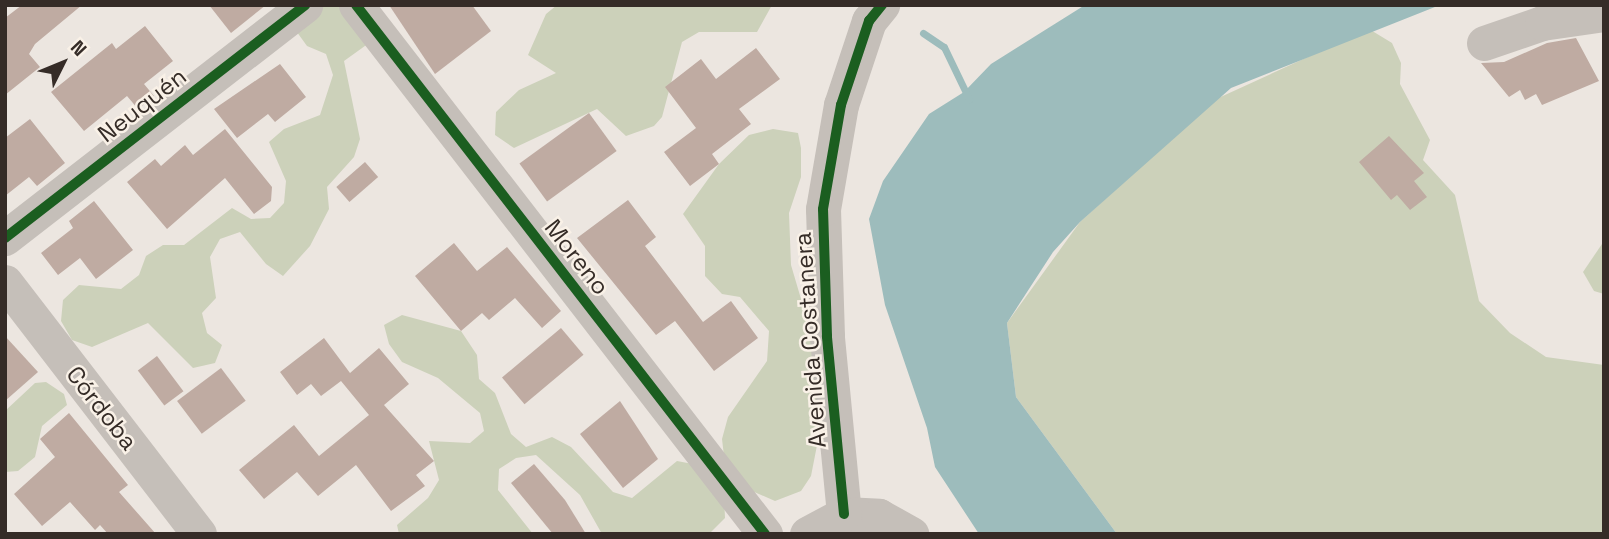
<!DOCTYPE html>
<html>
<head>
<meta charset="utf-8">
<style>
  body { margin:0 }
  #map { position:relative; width:1609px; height:539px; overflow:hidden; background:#ece6e0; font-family:"Space Grotesk",sans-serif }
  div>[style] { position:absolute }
  .green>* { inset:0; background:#ccd1ba }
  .water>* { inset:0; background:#9dbcbc }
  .stream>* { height:7px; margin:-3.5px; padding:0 3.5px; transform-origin:3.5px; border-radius:3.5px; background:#9dbcbc }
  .building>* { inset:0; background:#bfaba2; transform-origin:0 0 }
  .minor>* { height:35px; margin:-17.5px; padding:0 17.5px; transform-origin:17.5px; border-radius:17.5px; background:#c5bfb9 }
  .cycleway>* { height:10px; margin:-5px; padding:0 5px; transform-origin:5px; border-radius:5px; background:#1b5e20 }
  span { translate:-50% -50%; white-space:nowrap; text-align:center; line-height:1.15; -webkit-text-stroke:5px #f9f1e7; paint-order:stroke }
  .street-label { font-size:24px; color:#352c27 }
  .frame { position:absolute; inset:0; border:7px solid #352c27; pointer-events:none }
  .north { position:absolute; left:28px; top:28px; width:70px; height:70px; -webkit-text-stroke:5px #f9f1e7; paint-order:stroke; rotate:47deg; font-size:19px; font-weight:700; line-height:28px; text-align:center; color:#352c27 }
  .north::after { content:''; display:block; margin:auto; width:24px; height:32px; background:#352c27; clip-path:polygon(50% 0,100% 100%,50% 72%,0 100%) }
</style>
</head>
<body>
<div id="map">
  <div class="green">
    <i style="clip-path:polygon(295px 5px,375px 5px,376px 38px,344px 61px,360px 139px,354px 157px,327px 187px,329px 209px,310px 246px,283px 276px,266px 264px,240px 232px,220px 239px,210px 257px,216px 298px,202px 313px,207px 333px,222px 345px,215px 363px,193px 368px,148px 323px,92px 347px,72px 340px,61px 321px,63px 300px,79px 285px,121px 289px,139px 275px,146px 256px,163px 245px,184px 245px,232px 208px,251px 219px,270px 218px,284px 203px,286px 181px,269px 142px,284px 129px,320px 115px,333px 75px,326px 54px,307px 46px,294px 28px)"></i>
    <i style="clip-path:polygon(557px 5px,772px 5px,757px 32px,699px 32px,682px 42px,662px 117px,654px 126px,626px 136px,597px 109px,514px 148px,495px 135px,496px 112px,519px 90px,556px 73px,528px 55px,546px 14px)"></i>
    <i style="clip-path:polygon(1369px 29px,1392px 43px,1401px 63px,1400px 84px,1430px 140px,1423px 160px,1455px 195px,1479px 301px,1510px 333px,1546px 357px,1604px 365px,1604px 534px,1117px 534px,1016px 397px,1007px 323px,1080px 222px,1214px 100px)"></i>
    <i style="clip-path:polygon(773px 129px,798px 133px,801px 148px,801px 177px,789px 213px,791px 265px,819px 360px,820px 430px,811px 476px,801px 491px,775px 501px,752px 491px,724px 456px,722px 439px,728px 417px,767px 361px,769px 331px,740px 297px,722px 294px,705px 276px,705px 246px,683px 214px,719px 164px,749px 135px)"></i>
    <i style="clip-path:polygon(1604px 241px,1604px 294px,1594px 291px,1583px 272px)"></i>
    <i style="clip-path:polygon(402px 315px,461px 331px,477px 355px,479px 379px,495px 393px,511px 434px,526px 447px,552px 437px,571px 447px,613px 492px,632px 498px,677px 461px,698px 465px,724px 496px,725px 518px,709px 534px,602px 534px,580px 495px,536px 455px,516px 458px,499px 469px,498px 490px,533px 534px,399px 534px,397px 525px,428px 498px,439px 480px,429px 441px,470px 443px,484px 431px,480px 413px,438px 378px,402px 362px,389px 344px,384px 325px)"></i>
    <i style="clip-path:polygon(46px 382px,64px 394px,67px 405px,42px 426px,35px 457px,18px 471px,5px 472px,5px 411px,35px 383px)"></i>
  </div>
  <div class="water">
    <i style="clip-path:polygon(1085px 5px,1440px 5px,1231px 88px,1080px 222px,1053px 252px,1007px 323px,1016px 397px,1117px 534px,979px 534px,935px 467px,927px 428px,885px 305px,869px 219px,883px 181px,929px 114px,964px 92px,991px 64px)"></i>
  </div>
  <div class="stream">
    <i style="left:923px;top:33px;width:25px;rotate:34deg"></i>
    <i style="left:944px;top:47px;width:58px;rotate:64.3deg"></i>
  </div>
  <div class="building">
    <i style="clip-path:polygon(22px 5px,82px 5px,35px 44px,29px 54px,40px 67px,5px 95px,5px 18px)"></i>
    <i style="clip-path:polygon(209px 5px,266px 5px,231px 33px)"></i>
    <i style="clip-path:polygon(389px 5px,472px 5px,491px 31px,435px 74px)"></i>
    <i style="clip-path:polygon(145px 26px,173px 61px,144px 84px,154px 96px,138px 109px,127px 96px,84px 131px,51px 92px,112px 43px,116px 49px)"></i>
    <i style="clip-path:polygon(1576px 38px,1599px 81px,1542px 105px,1536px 94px,1525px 100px,1520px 90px,1509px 97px,1481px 63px,1504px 62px,1547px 43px)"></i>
    <i style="clip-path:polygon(756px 48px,780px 79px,739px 109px,751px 124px,712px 154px,719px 164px,690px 186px,664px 152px,696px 128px,665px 87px,701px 59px,716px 79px)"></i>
    <i style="clip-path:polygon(280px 64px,306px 97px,275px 122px,268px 114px,237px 138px,214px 109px)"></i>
    <i style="left:589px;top:113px;width:47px;height:86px;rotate:54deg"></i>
    <i style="clip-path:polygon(30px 119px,65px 163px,37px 186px,29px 177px,5px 196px,5px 138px)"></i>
    <i style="clip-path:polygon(225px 129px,272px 187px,271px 201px,254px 214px,225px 178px,167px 229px,127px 182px,155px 159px,161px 166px,185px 145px,193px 155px)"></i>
    <i style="clip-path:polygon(1389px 136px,1424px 173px,1414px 181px,1427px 197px,1410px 210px,1397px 195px,1391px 200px,1359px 162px)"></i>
    <i style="left:365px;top:162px;width:20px;height:38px;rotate:49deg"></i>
    <i style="clip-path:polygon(628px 200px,656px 237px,645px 246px,703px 322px,731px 301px,758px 338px,714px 371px,675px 321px,656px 335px,577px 238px)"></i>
    <i style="clip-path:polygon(94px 201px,133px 250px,96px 279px,80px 258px,58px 275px,41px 253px,73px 228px,69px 221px)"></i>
    <i style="clip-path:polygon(454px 243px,477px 271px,507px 247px,561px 311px,542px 328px,515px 298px,489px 320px,482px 313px,461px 331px,415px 276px)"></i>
    <i style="left:561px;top:328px;width:35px;height:77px;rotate:50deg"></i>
    <i style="clip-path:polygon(5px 336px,38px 372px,5px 401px)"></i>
    <i style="clip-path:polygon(324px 338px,350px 373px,379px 348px,409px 384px,384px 405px,434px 461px,416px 475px,425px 486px,391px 511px,356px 465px,318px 496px,297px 472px,264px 499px,239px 470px,294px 425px,319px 456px,369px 415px,341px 381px,321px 396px,311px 384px,297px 395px,280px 372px)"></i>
    <i style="left:157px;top:356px;width:44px;height:24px;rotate:53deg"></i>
    <i style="left:221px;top:368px;width:41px;height:55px;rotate:53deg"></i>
    <i style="clip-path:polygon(620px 401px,658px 459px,623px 488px,580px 434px)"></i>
    <i style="clip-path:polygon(69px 413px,128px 485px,119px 492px,156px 534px,108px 534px,100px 525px,95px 530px,70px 502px,42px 526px,14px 494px,55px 457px,40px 439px)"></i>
    <i style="clip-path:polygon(534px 464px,565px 500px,586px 534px,553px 534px,511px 483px)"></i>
  </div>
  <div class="minor">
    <i style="left:356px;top:5px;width:669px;rotate:52.29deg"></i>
    <i style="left:1484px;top:43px;width:61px;rotate:-19deg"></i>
    <i style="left:1542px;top:23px;width:63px;rotate:-8.3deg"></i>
    <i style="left:5px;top:238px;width:380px;rotate:-37.8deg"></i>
    <i style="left:5px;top:282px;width:318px;rotate:52.4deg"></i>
    <i style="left:844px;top:514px;width:179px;rotate:-95.5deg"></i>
    <i style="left:827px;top:336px;width:127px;rotate:-91.8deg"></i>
    <i style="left:823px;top:209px;width:106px;rotate:-80.2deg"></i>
    <i style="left:841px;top:105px;width:89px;rotate:-71.6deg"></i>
    <i style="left:869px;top:21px;width:21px;rotate:-51deg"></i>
    <i style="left:844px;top:514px;width:35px;rotate:3deg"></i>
    <i style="left:879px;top:516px;width:37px;rotate:29deg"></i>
    <i style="left:807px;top:534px;width:42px;rotate:-28.4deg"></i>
  </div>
  <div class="cycleway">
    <i style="left:356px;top:5px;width:669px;rotate:52.29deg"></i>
    <i style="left:5px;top:238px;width:380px;rotate:-37.8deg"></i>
    <i style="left:844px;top:514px;width:179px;rotate:-95.5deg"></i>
    <i style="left:827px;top:336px;width:127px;rotate:-91.8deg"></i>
    <i style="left:823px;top:209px;width:106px;rotate:-80.2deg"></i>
    <i style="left:841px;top:105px;width:89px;rotate:-71.6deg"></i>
    <i style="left:869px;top:21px;width:21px;rotate:-51deg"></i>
  </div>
  <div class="street-label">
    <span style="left:142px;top:105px;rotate:-38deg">Neuquén</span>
    <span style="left:577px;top:257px;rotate:52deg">Moreno</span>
    <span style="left:810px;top:340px;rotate:-94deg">Avenida Costanera</span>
    <span style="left:102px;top:408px;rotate:52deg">Córdoba</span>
  </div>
  <div class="frame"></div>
  <div class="north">N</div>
</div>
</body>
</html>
